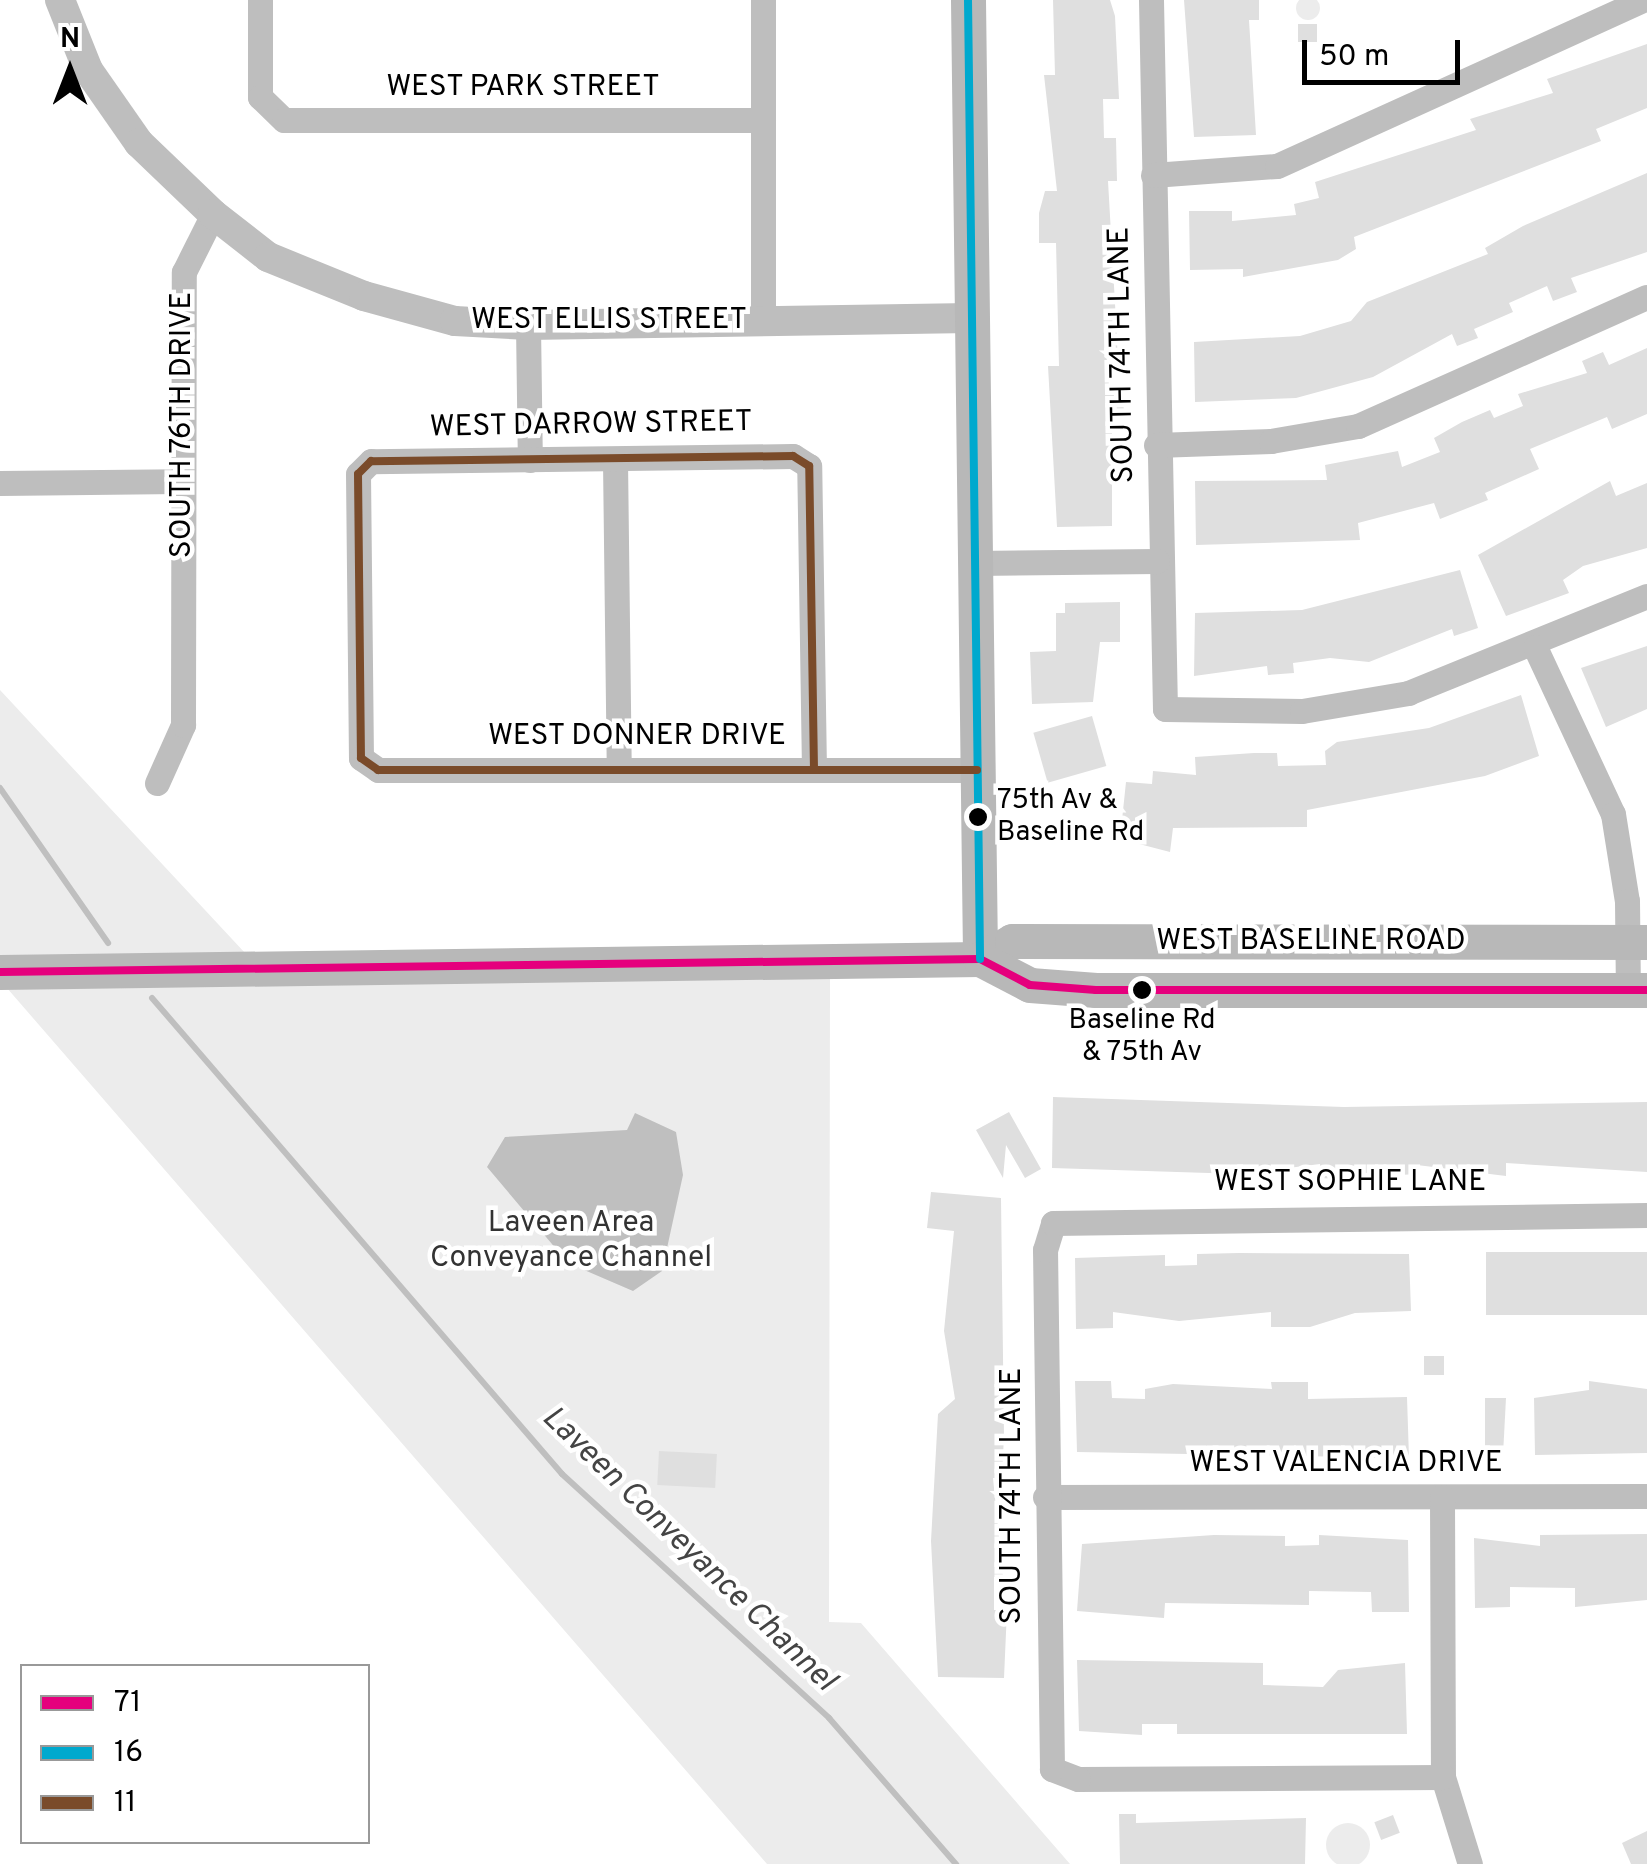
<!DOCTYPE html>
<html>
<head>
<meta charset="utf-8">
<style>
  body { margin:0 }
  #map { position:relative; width:1647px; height:1864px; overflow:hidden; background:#fff; font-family:Overpass,sans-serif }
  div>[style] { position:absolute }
  .green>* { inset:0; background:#ececec }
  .round { border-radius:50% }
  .water>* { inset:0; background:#bfbfbf }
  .stream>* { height:6px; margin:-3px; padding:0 3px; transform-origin:3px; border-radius:3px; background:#bfbfbf }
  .building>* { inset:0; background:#dfdfdf; transform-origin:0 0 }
  .minor>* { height:25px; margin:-12.5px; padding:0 12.5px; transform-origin:12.5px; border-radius:12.5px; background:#bebebe }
  .tertiary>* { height:30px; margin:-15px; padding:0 15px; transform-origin:15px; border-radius:15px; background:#bebebe }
  .secondary>* { height:35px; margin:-17.5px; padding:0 17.5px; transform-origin:17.5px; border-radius:17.5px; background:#b8b8b8 }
  .bus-1>* { height:8px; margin:-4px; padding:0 4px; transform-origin:4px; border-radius:4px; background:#e5007d }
  .bus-2>* { height:8px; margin:-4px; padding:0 4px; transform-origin:4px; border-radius:4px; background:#00a9ce }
  .bus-3>* { height:8px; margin:-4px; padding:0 4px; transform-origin:4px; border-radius:4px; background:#7a4b2a }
  .dots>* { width:28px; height:28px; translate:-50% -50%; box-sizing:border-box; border:5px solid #fff; border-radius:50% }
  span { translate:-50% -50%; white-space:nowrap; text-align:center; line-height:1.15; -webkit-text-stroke:9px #fff; paint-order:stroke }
  .bus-label { font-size:28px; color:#000 }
  .left { translate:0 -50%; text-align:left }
  .street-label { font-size:30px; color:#000 }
  .park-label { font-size:30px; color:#333 }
  .water-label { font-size:32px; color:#444; font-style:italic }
  .legend { position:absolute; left:20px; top:1664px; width:350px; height:180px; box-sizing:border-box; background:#fff; border:2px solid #999; margin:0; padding:12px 18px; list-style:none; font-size:30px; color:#000 }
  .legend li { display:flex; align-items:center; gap:20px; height:50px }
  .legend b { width:50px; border:2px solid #999 }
  .north { position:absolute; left:20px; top:20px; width:100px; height:100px; -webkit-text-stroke:8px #fff; paint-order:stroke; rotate:0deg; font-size:28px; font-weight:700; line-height:40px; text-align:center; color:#000 }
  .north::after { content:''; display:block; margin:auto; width:35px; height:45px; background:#000; clip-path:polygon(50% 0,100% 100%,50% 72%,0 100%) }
  .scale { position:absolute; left:1302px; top:40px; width:158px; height:45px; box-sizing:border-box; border:5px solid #000; border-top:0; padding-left:12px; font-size:30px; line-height:35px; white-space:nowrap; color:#000; -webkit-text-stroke:8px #fff; paint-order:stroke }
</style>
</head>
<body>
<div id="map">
  <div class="green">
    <i class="round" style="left:1296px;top:-4px;width:24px;height:24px"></i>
    <i style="clip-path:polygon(0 690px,272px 982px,830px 978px,829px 1622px,861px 1623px,1070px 1864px,767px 1864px,0 980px)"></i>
    <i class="round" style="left:1326px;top:1823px;width:44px;height:44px"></i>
  </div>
  <div class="water">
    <i style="clip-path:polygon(635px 1113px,676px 1132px,683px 1175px,662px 1271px,633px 1291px,568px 1263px,487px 1167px,505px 1137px,627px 1130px)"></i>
  </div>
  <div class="stream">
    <i style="left:0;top:788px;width:189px;rotate:55.1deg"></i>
    <i style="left:152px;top:998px;width:628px;rotate:49.26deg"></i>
    <i style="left:562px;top:1474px;width:362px;rotate:42.4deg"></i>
    <i style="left:829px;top:1718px;width:194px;rotate:49deg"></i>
  </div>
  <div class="building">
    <i style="clip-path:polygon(1053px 0,1110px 0,1115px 16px,1119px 99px,1103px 99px,1104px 138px,1116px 138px,1117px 181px,1108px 181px,1118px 356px,1108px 356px,1109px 392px,1123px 391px,1124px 417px,1112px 417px,1112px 526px,1057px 527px,1048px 366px,1059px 366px,1056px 243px,1039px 243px,1039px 213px,1045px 191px,1057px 191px,1044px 75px,1055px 75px)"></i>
    <i style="clip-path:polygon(1184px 0,1259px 0,1259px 20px,1249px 20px,1256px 135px,1194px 137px)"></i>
    <i style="left:1298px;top:24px;width:19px;height:18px"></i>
    <i style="clip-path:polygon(1647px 44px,1647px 108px,1596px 129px,1601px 141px,1354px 237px,1356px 249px,1338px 260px,1243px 277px,1243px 269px,1190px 270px,1189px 211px,1232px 211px,1232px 221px,1296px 215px,1294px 204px,1319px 198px,1315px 182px,1476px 130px,1470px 119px,1553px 93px,1547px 79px)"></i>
    <i style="clip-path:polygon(1647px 173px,1647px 252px,1571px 278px,1577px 292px,1553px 301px,1547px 286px,1509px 303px,1513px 312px,1474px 329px,1478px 338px,1457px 346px,1452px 334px,1373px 377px,1296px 398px,1195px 402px,1194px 342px,1300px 336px,1351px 321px,1367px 302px,1488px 254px,1485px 248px,1523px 226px)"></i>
    <i style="clip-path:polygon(1647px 348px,1647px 414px,1612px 429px,1607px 417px,1530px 449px,1539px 469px,1485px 493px,1488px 500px,1440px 519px,1434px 503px,1358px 523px,1360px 540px,1196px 545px,1195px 481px,1327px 480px,1325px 465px,1398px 451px,1402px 467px,1440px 452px,1434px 438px,1462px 422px,1490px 410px,1494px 418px,1523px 406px,1518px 394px,1587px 373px,1582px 361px,1603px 352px,1609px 365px)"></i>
    <i style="clip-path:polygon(1610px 481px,1616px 496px,1647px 483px,1647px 548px,1583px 566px,1563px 580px,1569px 593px,1506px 616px,1478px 555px)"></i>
    <i style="clip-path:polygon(1460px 570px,1478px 628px,1454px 636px,1452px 629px,1369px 662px,1330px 658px,1293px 663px,1294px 673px,1268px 675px,1267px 666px,1194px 676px,1195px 613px,1302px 610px)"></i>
    <i style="clip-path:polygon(1120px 602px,1120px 642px,1100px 642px,1093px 702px,1032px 704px,1030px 652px,1056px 651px,1056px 613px,1065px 613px,1065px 603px)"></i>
    <i style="clip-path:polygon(1647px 646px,1647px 709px,1606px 727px,1581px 668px)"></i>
    <i style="clip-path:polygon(1521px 695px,1539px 756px,1485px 776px,1307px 810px,1307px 827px,1173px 828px,1170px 852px,1120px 839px,1126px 782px,1152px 784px,1153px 771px,1196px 775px,1195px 757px,1254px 753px,1277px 753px,1278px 766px,1326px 765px,1325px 751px,1337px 742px,1429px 728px)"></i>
    <i style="left:1092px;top:716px;width:52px;height:61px;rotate:74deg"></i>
    <i style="clip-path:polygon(1053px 1097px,1344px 1107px,1647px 1102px,1647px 1172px,1506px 1163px,1506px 1176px,1417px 1165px,1416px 1174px,1338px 1179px,1320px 1178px,1320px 1164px,1240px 1174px,1052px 1168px)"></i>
    <i style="clip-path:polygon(1009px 1112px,1041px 1169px,1025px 1178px,1006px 1145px,1003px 1178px,976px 1130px)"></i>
    <i style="clip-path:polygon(931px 1192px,1001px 1198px,1004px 1435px,1002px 1478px,993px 1478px,1003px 1577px,994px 1577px,994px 1610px,1007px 1610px,1004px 1678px,938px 1677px,931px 1541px,938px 1414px,955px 1399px,944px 1331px,954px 1231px,927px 1228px)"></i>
    <i style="left:1647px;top:1252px;width:63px;height:161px;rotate:90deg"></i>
    <i style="clip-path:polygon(1239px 1253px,1409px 1254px,1411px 1311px,1355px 1313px,1310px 1327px,1271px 1327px,1271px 1312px,1179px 1321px,1113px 1312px,1113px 1328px,1076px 1329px,1075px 1258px,1165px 1255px,1165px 1266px,1197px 1265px,1197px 1254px)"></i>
    <i style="left:1444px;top:1356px;width:19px;height:20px;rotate:90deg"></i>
    <i style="clip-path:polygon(1075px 1381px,1111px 1381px,1112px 1398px,1145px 1399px,1145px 1389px,1173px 1384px,1272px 1389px,1271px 1382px,1308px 1382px,1308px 1399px,1407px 1397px,1409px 1458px,1077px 1452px)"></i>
    <i style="clip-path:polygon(1589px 1381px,1647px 1389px,1647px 1453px,1535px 1455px,1534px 1398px,1589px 1390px)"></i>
    <i style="clip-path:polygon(1485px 1398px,1506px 1398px,1503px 1455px,1485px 1455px)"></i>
    <i style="left:659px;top:1451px;width:58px;height:34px;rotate:3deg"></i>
    <i style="clip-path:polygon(1647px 1534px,1647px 1600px,1575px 1607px,1575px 1588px,1510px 1587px,1510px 1607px,1475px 1608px,1474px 1538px,1540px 1546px,1540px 1535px)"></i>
    <i style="clip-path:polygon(1214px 1535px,1285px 1536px,1285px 1546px,1319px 1545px,1319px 1535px,1408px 1540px,1409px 1612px,1372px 1612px,1371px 1592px,1309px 1591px,1309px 1605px,1165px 1603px,1164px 1618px,1077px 1611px,1082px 1544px)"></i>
    <i style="clip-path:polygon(1077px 1660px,1263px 1663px,1263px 1685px,1323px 1687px,1338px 1670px,1405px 1663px,1407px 1734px,1177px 1734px,1177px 1724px,1142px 1724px,1142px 1735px,1079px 1731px)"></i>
    <i style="clip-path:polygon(1119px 1814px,1136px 1814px,1136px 1823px,1306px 1818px,1305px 1864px,1120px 1864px)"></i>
    <i style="left:1393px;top:1815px;width:19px;height:20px;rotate:69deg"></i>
    <i style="clip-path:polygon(1647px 1831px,1647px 1864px,1631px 1864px,1622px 1843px)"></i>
  </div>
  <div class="minor">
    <i style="left:260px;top:0;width:97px;rotate:90deg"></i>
    <i style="left:260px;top:97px;width:33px;rotate:44deg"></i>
    <i style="left:284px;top:120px;width:479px"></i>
    <i style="left:1151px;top:0;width:709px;rotate:88.87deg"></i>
    <i style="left:1165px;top:709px;width:137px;rotate:0.8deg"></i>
    <i style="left:1302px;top:711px;width:108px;rotate:-9.6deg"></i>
    <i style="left:1408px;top:693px;width:258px;rotate:-22.1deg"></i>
    <i style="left:1153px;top:175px;width:124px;rotate:-4.2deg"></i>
    <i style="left:1277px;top:166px;width:402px;rotate:-24.4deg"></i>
    <i style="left:763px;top:321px;width:321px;rotate:-90deg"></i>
    <i style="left:528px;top:325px;width:135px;rotate:89.2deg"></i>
    <i style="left:1156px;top:445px;width:115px;rotate:-2deg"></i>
    <i style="left:1271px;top:441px;width:88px;rotate:-9.8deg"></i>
    <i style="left:1358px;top:426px;width:316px;rotate:-24.1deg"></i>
    <i style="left:615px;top:460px;width:307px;rotate:89.3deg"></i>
    <i style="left:0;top:483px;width:179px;rotate:-0.6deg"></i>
    <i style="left:974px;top:563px;width:183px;rotate:-0.6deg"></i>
    <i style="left:1535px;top:647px;width:184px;rotate:65deg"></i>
    <i style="left:1613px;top:814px;width:88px;rotate:80.9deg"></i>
    <i style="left:1627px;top:901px;width:89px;rotate:89.4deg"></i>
    <i style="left:814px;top:770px;width:304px;rotate:-90.9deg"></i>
    <i style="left:809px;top:466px;width:19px;rotate:-148deg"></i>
    <i style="left:793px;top:456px;width:422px;rotate:179.3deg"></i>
    <i style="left:371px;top:461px;width:18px;rotate:135deg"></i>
    <i style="left:358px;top:474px;width:284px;rotate:89.4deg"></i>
    <i style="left:361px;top:758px;width:21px;rotate:35deg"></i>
    <i style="left:378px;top:770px;width:599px"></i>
    <i style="left:157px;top:783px;width:64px;rotate:-65.9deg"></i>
    <i style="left:183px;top:725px;width:453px;rotate:-89.9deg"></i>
    <i style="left:184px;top:272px;width:65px;rotate:-63.4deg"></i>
    <i style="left:1045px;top:1497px;width:602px;rotate:-0.1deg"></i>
    <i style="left:1442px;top:1497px;width:280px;rotate:89.8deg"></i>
    <i style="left:1443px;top:1777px;width:91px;rotate:72.8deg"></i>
    <i style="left:1443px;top:1777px;width:365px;rotate:179.7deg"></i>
    <i style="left:1078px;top:1779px;width:28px;rotate:-159deg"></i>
    <i style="left:1052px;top:1769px;width:519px;rotate:-90.77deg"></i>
    <i style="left:1045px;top:1250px;width:28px;rotate:-73deg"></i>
    <i style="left:1053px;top:1223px;width:594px;rotate:-0.77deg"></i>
  </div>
  <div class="tertiary">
    <i style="left:60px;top:0;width:75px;rotate:68.2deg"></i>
    <i style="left:88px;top:70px;width:89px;rotate:55.1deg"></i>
    <i style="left:139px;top:143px;width:103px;rotate:43.8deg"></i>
    <i style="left:213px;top:214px;width:70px;rotate:38deg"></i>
    <i style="left:268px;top:257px;width:104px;rotate:22.1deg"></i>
    <i style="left:364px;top:296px;width:94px;rotate:15.4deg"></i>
    <i style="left:455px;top:321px;width:73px;rotate:3.1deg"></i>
    <i style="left:528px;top:325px;width:443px;rotate:-0.9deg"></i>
  </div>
  <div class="secondary">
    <i style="left:968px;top:0;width:959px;rotate:89.28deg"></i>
    <i style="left:980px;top:959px;width:37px;rotate:-29deg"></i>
    <i style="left:1012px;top:941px;width:635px;rotate:0.09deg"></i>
    <i style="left:0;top:972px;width:980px;rotate:-0.76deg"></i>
    <i style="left:980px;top:959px;width:56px;rotate:27.5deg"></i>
    <i style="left:1030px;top:985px;width:66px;rotate:4.3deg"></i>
    <i style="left:1096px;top:990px;width:551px"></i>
  </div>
  <div class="bus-1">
    <i style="left:0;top:972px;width:980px;rotate:-0.76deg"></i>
    <i style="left:980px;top:959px;width:56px;rotate:27.5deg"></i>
    <i style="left:1030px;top:985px;width:66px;rotate:4.3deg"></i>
    <i style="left:1096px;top:990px;width:551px"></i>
  </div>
  <div class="bus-2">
    <i style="left:968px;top:0;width:959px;rotate:89.28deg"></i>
  </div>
  <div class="bus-3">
    <i style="left:814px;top:770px;width:304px;rotate:-90.9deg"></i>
    <i style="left:809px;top:466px;width:19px;rotate:-148deg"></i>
    <i style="left:793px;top:456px;width:422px;rotate:179.3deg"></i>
    <i style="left:371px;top:461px;width:18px;rotate:135deg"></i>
    <i style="left:358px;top:474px;width:284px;rotate:89.4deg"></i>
    <i style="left:361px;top:758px;width:21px;rotate:35deg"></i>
    <i style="left:378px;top:770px;width:599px"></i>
  </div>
  <div class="dots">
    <i style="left:978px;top:817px;background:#000"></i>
    <i style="left:1142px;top:990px;background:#000"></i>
  </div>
  <div class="bus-label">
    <span class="left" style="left:997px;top:817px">75th Av &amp;<br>Baseline Rd</span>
    <span style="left:1142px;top:1037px">Baseline Rd<br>&amp; 75th Av</span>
  </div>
  <div class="street-label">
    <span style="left:523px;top:88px">WEST PARK STREET</span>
    <span style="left:609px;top:321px">WEST ELLIS STREET</span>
    <span style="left:1123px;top:355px;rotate:-91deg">SOUTH 74TH LANE</span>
    <span style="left:183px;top:425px;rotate:-90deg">SOUTH 76TH DRIVE</span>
    <span style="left:591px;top:426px;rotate:-1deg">WEST DARROW STREET</span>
    <span style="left:637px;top:737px">WEST DONNER DRIVE</span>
    <span style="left:1311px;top:942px">WEST BASELINE ROAD</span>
    <span style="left:1350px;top:1183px">WEST SOPHIE LANE</span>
    <span style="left:1346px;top:1464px">WEST VALENCIA DRIVE</span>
    <span style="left:1013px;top:1496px;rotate:-90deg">SOUTH 74TH LANE</span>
  </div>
  <div class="park-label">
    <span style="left:571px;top:1241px">Laveen Area<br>Conveyance Channel</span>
  </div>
  <div class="water-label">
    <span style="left:688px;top:1550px;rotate:44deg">Laveen Conveyance Channel</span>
  </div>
  <ul class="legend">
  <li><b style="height:12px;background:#e5007d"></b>71</li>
  <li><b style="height:12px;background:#00a9ce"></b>16</li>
  <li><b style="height:12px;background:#7a4b2a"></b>11</li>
  </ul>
  <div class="north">N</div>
  <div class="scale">50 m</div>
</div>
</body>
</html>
